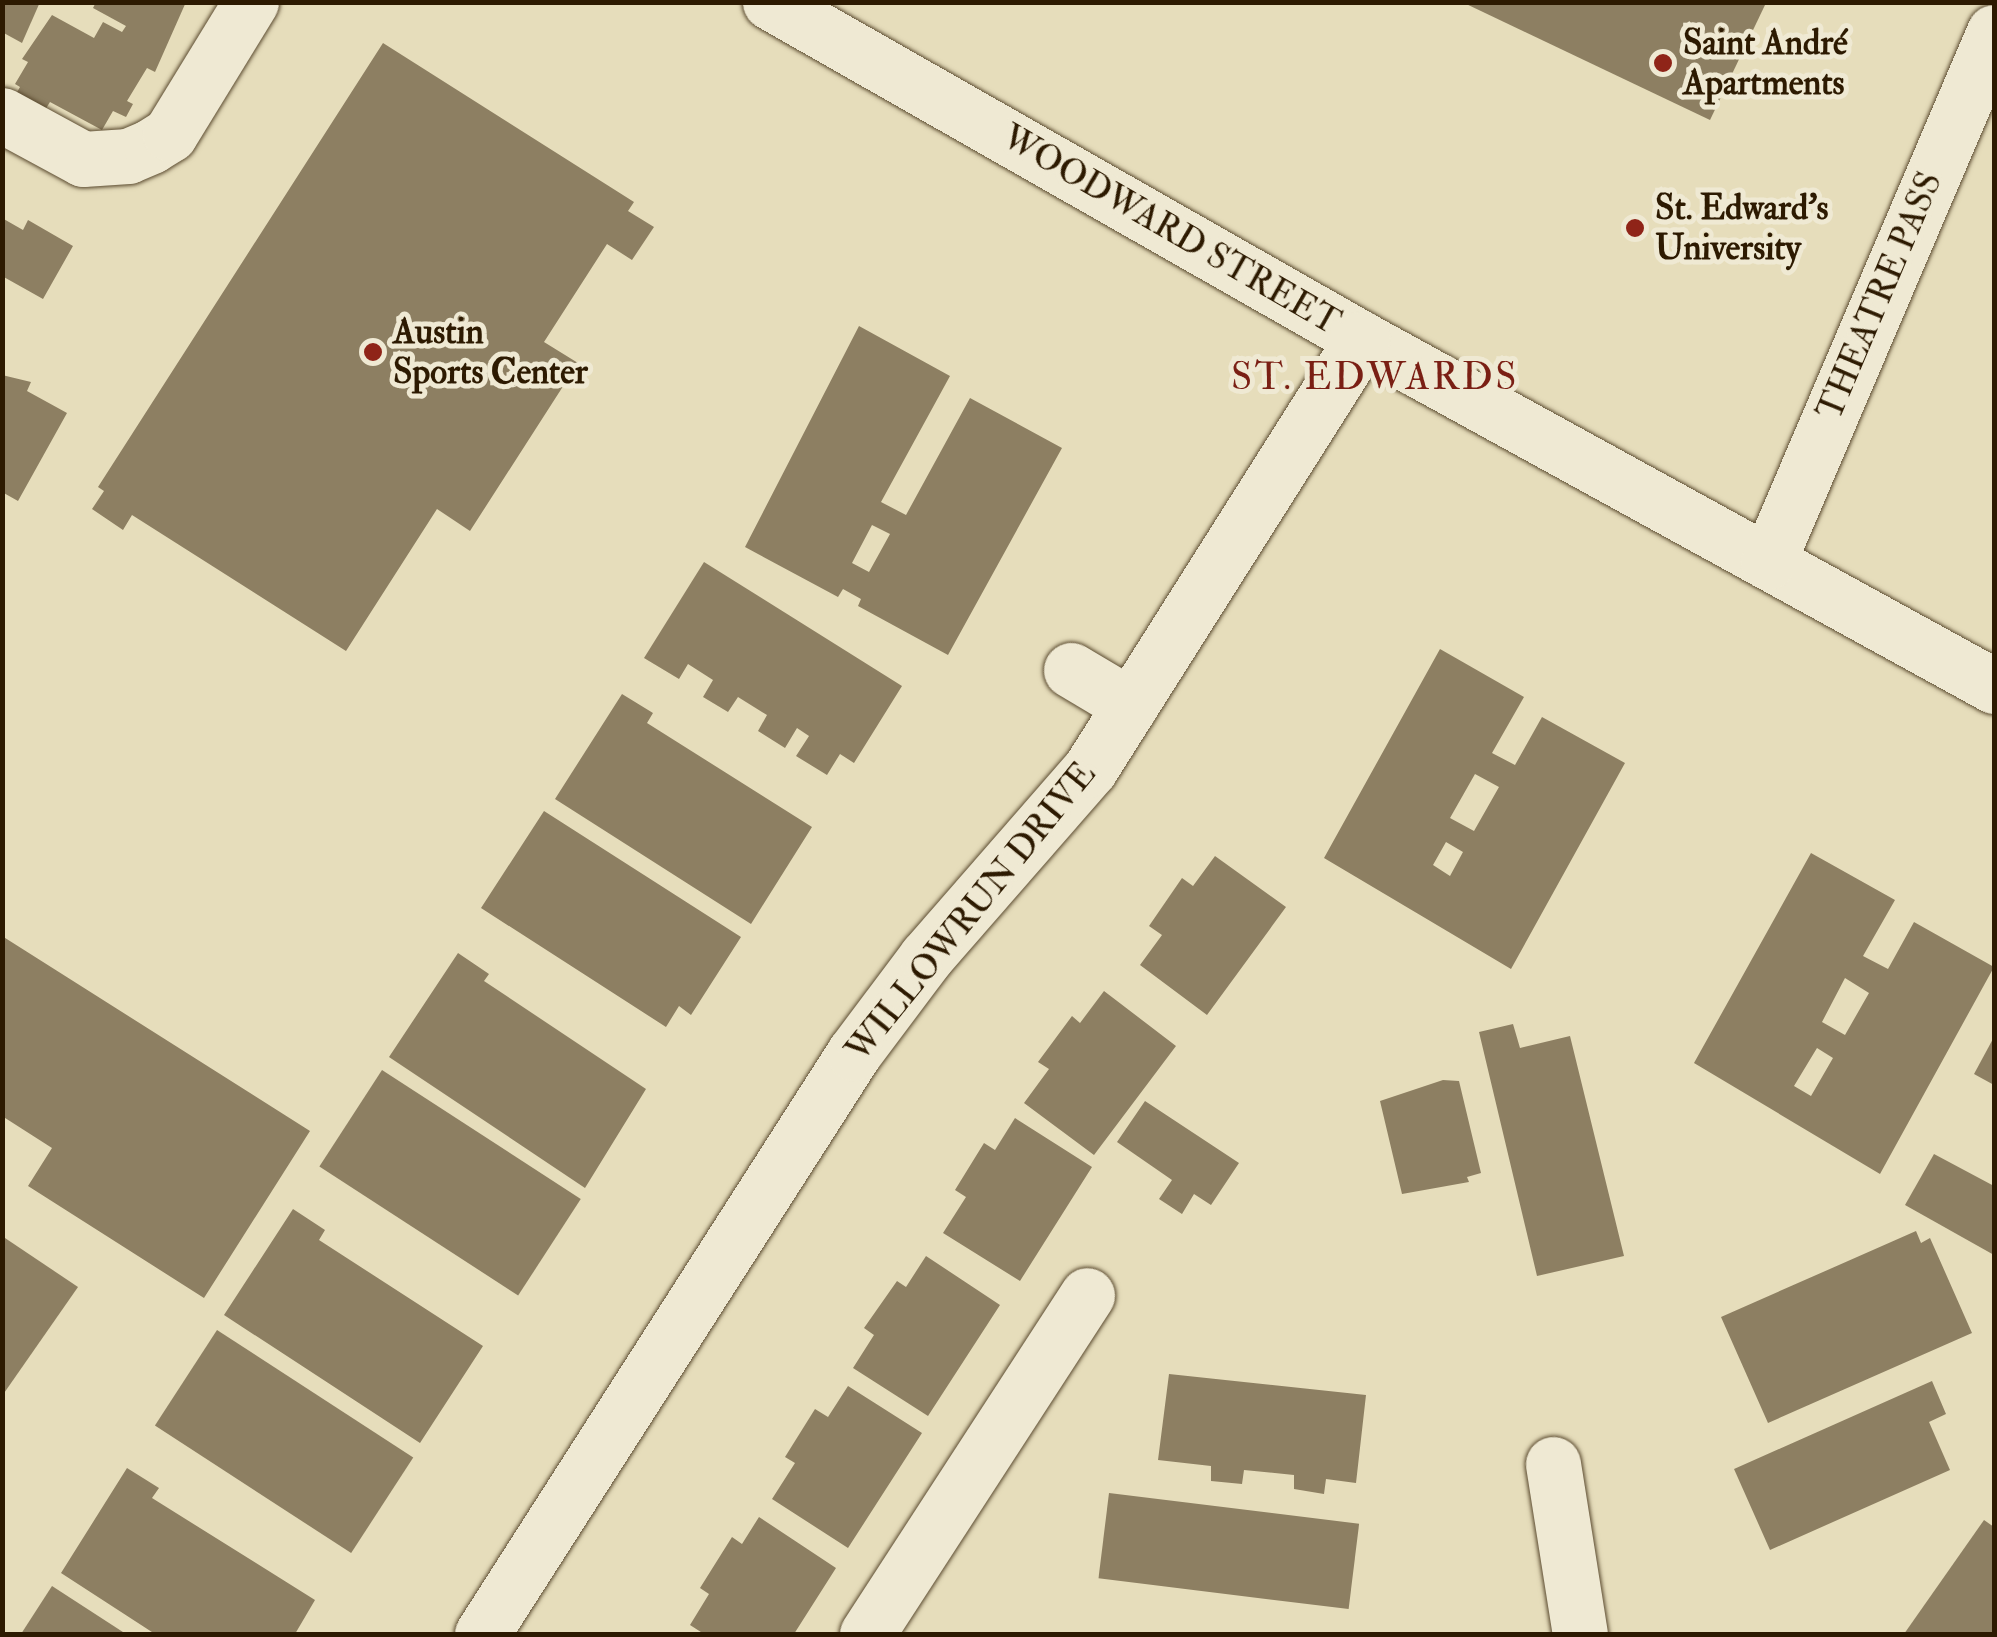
<!DOCTYPE html>
<html>
<head>
<meta charset="utf-8">
<style>
  body { margin:0 }
  #map { position:relative; width:1997px; height:1637px; overflow:hidden; background:#e6ddbb; font-family:"IM FELL Double Pica",serif }
  div>[style] { position:absolute }
  .building>* { inset:0; background:#8d7f62; transform-origin:0 0 }
  .roads { filter:drop-shadow(0 0 2px #5b4b30) drop-shadow(0 0 2px #5b4b30) }
  .minor>* { height:55px; margin:-27.5px; padding:0 27.5px; transform-origin:27.5px; border-radius:27.5px; background:#efe9d3 }
  .dots>* { width:28px; height:28px; translate:-50% -50%; box-sizing:border-box; border:5px solid #efe9d3; border-radius:50% }
  span { translate:-50% -50%; white-space:nowrap; text-align:center; line-height:1.15; -webkit-text-stroke:10px #efe9d3; paint-order:stroke }
  .poi-label { font-size:35px; color:#2d1a01; font-weight:700 }
  .left { translate:0 -50%; text-align:left }
  .street-label { font-size:35px; color:#2d1a01 }
  .neighbourhood-label { font-size:38px; color:#7a1f14; letter-spacing:2.5px }
  .frame { position:absolute; inset:0; border:5px solid #2d1a01; pointer-events:none }
</style>
</head>
<body>
<div id="map">
  <div class="building">
    <i style="clip-path:polygon(2px 2px,40px 2px,22px 43px,2px 32px)"></i>
    <i style="clip-path:polygon(96px 2px,186px 2px,155px 72px,147px 68px,127px 101px,133px 104px,126px 117px,113px 111px,102px 130px,50px 102px,45px 110px,16px 94px,20px 87px,15px 84px,28px 62px,22px 59px,52px 15px,94px 38px,103px 22px,122px 32px,126px 26px,93px 8px)"></i>
    <i style="clip-path:polygon(1462px 2px,1759px 2px,1765px 5px,1710px 120px)"></i>
    <i style="clip-path:polygon(383px 43px,634px 202px,628px 211px,654px 227px,632px 260px,607px 244px,544px 342px,578px 363px,470px 531px,437px 509px,346px 651px,132px 515px,123px 530px,92px 509px,104px 491px,98px 487px)"></i>
    <i style="clip-path:polygon(2px 218px,23px 230px,28px 220px,73px 246px,43px 299px,2px 276px)"></i>
    <i style="clip-path:polygon(evenodd,859px 326px,950px 376px,881px 502px,906px 515px,970px 398px,1062px 448px,948px 655px,858px 606px,861px 599px,843px 589px,838px 597px,745px 547px,859px 326px,872px 525px,890px 534px,869px 572px,852px 563px,872px 525px)"></i>
    <i style="clip-path:polygon(2px 375px,31px 382px,27px 391px,67px 413px,18px 501px,2px 492px)"></i>
    <i style="clip-path:polygon(704px 562px,902px 686px,854px 763px,840px 754px,827px 775px,796px 756px,809px 736px,797px 728px,785px 748px,758px 731px,767px 715px,738px 697px,728px 712px,703px 697px,713px 680px,688px 664px,679px 679px,644px 658px)"></i>
    <i style="clip-path:polygon(evenodd,1440px 649px,1524px 697px,1492px 753px,1515px 765px,1542px 717px,1625px 763px,1511px 969px,1324px 858px,1440px 649px,1475px 774px,1499px 787px,1474px 831px,1450px 818px,1475px 774px,1440px 649px,1446px 842px,1463px 852px,1450px 876px,1433px 865px,1446px 842px)"></i>
    <i style="clip-path:polygon(622px 694px,653px 713px,647px 723px,812px 827px,751px 924px,555px 799px)"></i>
    <i style="clip-path:polygon(544px 811px,741px 937px,691px 1015px,679px 1006px,666px 1027px,481px 908px)"></i>
    <i style="clip-path:polygon(evenodd,1811px 853px,1895px 900px,1863px 956px,1888px 969px,1914px 922px,1994px 967px,1880px 1174px,1694px 1063px,1811px 853px,1845px 978px,1869px 993px,1845px 1035px,1822px 1022px,1845px 978px,1811px 853px,1817px 1048px,1833px 1058px,1811px 1096px,1794px 1086px,1817px 1048px)"></i>
    <i style="clip-path:polygon(1215px 856px,1286px 907px,1207px 1015px,1140px 965px,1162px 935px,1149px 926px,1182px 878px,1193px 886px)"></i>
    <i style="clip-path:polygon(2px 936px,310px 1131px,204px 1298px,28px 1186px,52px 1148px,2px 1116px)"></i>
    <i style="clip-path:polygon(458px 953px,489px 974px,484px 981px,646px 1089px,585px 1188px,389px 1057px)"></i>
    <i style="clip-path:polygon(1104px 991px,1176px 1046px,1094px 1155px,1024px 1103px,1049px 1069px,1038px 1062px,1072px 1016px,1080px 1023px)"></i>
    <i style="clip-path:polygon(1513px 1024px,1520px 1048px,1570px 1036px,1624px 1256px,1537px 1276px,1479px 1032px)"></i>
    <i style="clip-path:polygon(1994px 1037px,1994px 1085px,1974px 1074px)"></i>
    <i style="left:382px;top:1070px;width:237px;height:115px;rotate:33deg"></i>
    <i style="clip-path:polygon(1443px 1080px,1459px 1081px,1481px 1173px,1467px 1177px,1469px 1182px,1402px 1194px,1380px 1101px)"></i>
    <i style="clip-path:polygon(1145px 1101px,1239px 1163px,1211px 1205px,1194px 1194px,1182px 1214px,1159px 1199px,1172px 1180px,1117px 1142px)"></i>
    <i style="clip-path:polygon(1015px 1118px,1092px 1167px,1020px 1281px,943px 1233px,966px 1197px,955px 1190px,984px 1143px,995px 1150px)"></i>
    <i style="clip-path:polygon(1934px 1154px,1994px 1186px,1994px 1255px,1905px 1205px)"></i>
    <i style="clip-path:polygon(293px 1209px,325px 1230px,319px 1240px,483px 1346px,420px 1443px,224px 1315px)"></i>
    <i style="clip-path:polygon(1916px 1231px,1921px 1243px,1930px 1238px,1972px 1333px,1768px 1423px,1721px 1317px)"></i>
    <i style="clip-path:polygon(2px 1236px,78px 1287px,2px 1396px)"></i>
    <i style="clip-path:polygon(926px 1256px,1000px 1305px,928px 1416px,853px 1368px,874px 1335px,864px 1328px,897px 1281px,906px 1287px)"></i>
    <i style="left:217px;top:1330px;width:234px;height:114px;rotate:33deg"></i>
    <i style="clip-path:polygon(1169px 1374px,1366px 1395px,1356px 1483px,1326px 1479px,1324px 1494px,1294px 1489px,1294px 1475px,1244px 1470px,1242px 1484px,1211px 1481px,1211px 1466px,1158px 1460px)"></i>
    <i style="clip-path:polygon(1932px 1381px,1946px 1414px,1929px 1422px,1950px 1470px,1770px 1550px,1734px 1469px)"></i>
    <i style="clip-path:polygon(848px 1386px,922px 1433px,848px 1548px,772px 1499px,795px 1463px,785px 1457px,815px 1409px,828px 1417px)"></i>
    <i style="clip-path:polygon(127px 1468px,159px 1488px,152px 1498px,315px 1600px,295px 1634px,155px 1634px,61px 1573px)"></i>
    <i style="left:1109px;top:1493px;width:252px;height:86px;rotate:7deg"></i>
    <i style="clip-path:polygon(759px 1517px,836px 1568px,794px 1634px,704px 1634px,690px 1625px,709px 1594px,700px 1588px,732px 1537px,742px 1544px)"></i>
    <i style="clip-path:polygon(1984px 1520px,1994px 1527px,1994px 1634px,1904px 1634px)"></i>
    <i style="clip-path:polygon(52px 1586px,126px 1634px,21px 1634px)"></i>
  </div>
  <div class="roads">
    <div class="minor">
      <i style="left:770px;top:2px;width:681px;rotate:29.65deg"></i>
      <i style="left:1362px;top:339px;width:721px;rotate:28.77deg"></i>
      <i style="left:2px;top:115px;width:92px;rotate:28.5deg"></i>
      <i style="left:83px;top:159px;width:45px;rotate:-3.8deg"></i>
      <i style="left:128px;top:156px;width:25px;rotate:-23deg"></i>
      <i style="left:151px;top:146px;width:22px;rotate:-32deg"></i>
      <i style="left:170px;top:134px;width:155px;rotate:-58.5deg"></i>
      <i style="left:1768px;top:562px;width:576px;rotate:-66.91deg"></i>
      <i style="left:1071px;top:670px;width:69px;rotate:30.7deg"></i>
      <i style="left:1553px;top:1464px;width:172px;rotate:81deg"></i>
      <i style="left:482px;top:1634px;width:690px;rotate:-57.37deg"></i>
      <i style="left:854px;top:1053px;width:120px;rotate:-53.1deg"></i>
      <i style="left:926px;top:957px;width:249px;rotate:-48.9deg"></i>
      <i style="left:1090px;top:769px;width:509px;rotate:-57.68deg"></i>
      <i style="left:867px;top:1634px;width:404px;rotate:-57deg"></i>
    </div>
  </div>
  <div class="dots">
    <i style="left:1663px;top:63px;background:#8f2418"></i>
    <i style="left:1635px;top:228px;background:#8f2418"></i>
    <i style="left:373px;top:352px;background:#8f2418"></i>
  </div>
  <div class="poi-label">
    <span class="left" style="left:1683px;top:63px">Saint André<br>Apartments</span>
    <span class="left" style="left:1655px;top:228px">St. Edward's<br>University</span>
    <span class="left" style="left:393px;top:352px">Austin<br>Sports Center</span>
  </div>
  <div class="street-label">
    <span style="left:1171px;top:230px;rotate:30deg">WOODWARD STREET</span>
    <span style="left:1880px;top:296px;rotate:-67deg">THEATRE PASS</span>
    <span style="left:971px;top:912px;rotate:-51deg">WILLOWRUN DRIVE</span>
  </div>
  <div class="neighbourhood-label">
    <span style="left:1375px;top:378px">ST. EDWARDS</span>
  </div>
  <div class="frame"></div>
</div>
</body>
</html>
